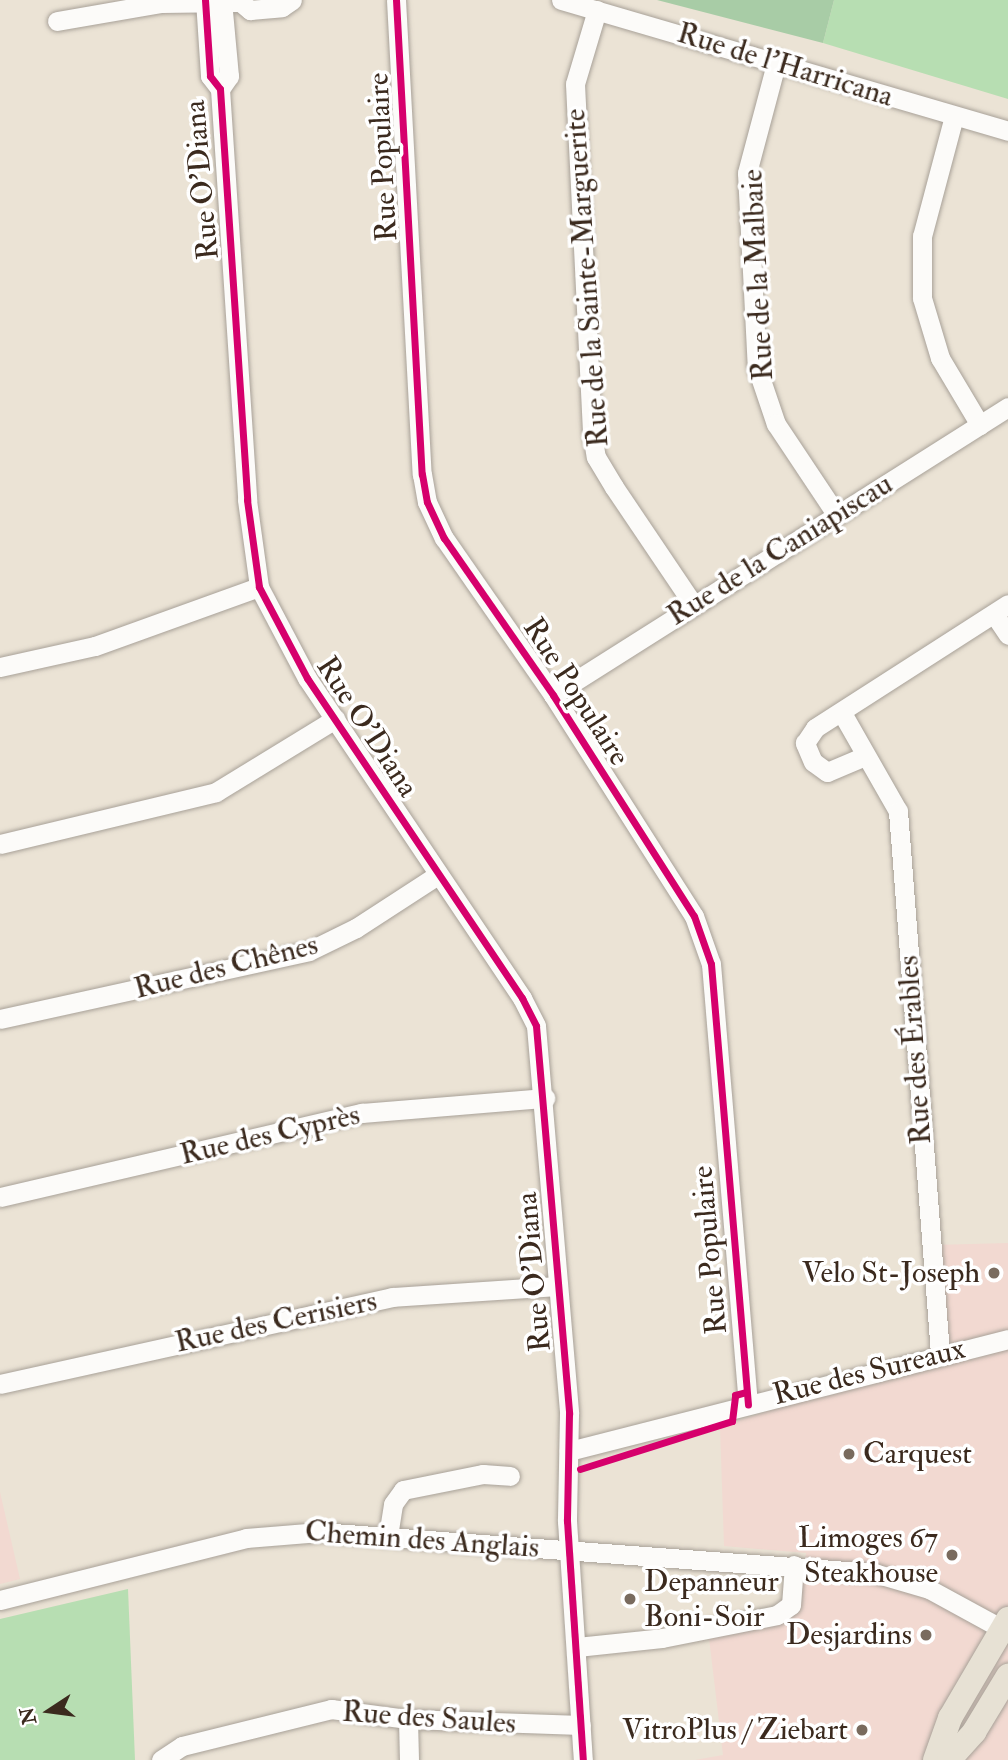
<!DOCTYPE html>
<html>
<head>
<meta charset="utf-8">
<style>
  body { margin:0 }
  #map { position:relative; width:1008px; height:1760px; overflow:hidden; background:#ebe3d5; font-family:"IM FELL Double Pica",serif }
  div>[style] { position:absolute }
  .built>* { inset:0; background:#f2d9d1 }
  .green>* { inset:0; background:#b7deb2 }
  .forest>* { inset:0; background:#a8cca6 }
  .roads { filter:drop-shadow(0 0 2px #a8a198) drop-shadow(0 0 2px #a8a198) }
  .minor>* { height:19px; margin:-9.5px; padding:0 9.5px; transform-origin:9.5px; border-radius:9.5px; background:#fcfbf9 }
  .major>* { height:24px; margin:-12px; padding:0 12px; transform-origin:12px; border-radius:12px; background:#e7e1d4 }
  .cycleway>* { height:7px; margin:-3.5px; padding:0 3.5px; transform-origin:3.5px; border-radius:3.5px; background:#d6006c }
  .dots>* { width:19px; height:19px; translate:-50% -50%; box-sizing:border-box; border:4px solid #fff; border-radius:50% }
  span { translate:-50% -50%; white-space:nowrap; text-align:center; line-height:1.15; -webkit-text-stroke:7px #fff; paint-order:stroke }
  .street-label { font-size:30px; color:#3b2a1e }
  .poi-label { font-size:30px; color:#3b2a1e }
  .right { translate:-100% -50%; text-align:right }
  .left { translate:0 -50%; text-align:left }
  .north { position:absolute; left:14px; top:1676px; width:70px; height:70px; -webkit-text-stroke:5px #fff; paint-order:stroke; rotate:257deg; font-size:19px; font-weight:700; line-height:28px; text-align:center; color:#3b2a1e }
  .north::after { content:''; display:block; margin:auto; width:24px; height:32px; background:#3b2a1e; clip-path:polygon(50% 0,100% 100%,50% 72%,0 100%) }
</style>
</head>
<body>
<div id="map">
  <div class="built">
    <i style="clip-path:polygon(1008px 1243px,1008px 1760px,695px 1760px,723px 1755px,709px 1638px,797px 1612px,806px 1553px,724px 1546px,720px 1427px,940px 1353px,934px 1245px)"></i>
    <i style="clip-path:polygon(0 1492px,20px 1579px,0 1584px)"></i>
  </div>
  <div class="green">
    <i style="clip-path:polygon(834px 0,1008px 0,1008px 99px,823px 43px)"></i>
    <i style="clip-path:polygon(128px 1589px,135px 1760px,0 1760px,0 1619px)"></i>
  </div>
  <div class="forest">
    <i style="clip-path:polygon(657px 0,834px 0,823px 43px)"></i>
  </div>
  <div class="roads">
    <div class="minor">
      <i style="left:205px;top:0;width:76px;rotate:86.2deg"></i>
      <i style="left:210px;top:76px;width:16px;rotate:52deg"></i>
      <i style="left:220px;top:89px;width:412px;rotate:86.2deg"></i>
      <i style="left:247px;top:500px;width:88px;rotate:82.1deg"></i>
      <i style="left:259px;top:587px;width:103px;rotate:62.2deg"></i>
      <i style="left:307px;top:678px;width:386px;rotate:56.1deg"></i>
      <i style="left:522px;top:998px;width:31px;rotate:63deg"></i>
      <i style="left:536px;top:1026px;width:389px;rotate:85.1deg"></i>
      <i style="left:569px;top:1414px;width:107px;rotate:91.1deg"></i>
      <i style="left:567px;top:1521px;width:240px;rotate:86.2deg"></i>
      <i style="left:238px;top:0;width:16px;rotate:40deg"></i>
      <i style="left:250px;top:10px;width:32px;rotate:-5deg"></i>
      <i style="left:282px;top:7px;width:12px;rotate:-35deg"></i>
      <i style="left:396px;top:0;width:475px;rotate:86.9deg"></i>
      <i style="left:422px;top:474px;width:28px;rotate:80deg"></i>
      <i style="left:427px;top:502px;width:40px;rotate:65deg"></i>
      <i style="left:444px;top:538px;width:191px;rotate:55.2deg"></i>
      <i style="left:553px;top:695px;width:262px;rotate:57.5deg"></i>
      <i style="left:694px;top:916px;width:51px;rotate:70.5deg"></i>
      <i style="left:711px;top:964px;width:442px;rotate:85.2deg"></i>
      <i style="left:561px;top:0;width:466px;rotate:16.3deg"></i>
      <i style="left:597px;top:10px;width:77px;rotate:106.6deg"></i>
      <i style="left:575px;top:84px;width:349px;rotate:87.2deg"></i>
      <i style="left:592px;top:433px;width:24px;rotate:81deg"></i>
      <i style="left:596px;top:457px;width:35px;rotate:59deg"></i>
      <i style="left:614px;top:487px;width:141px;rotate:56deg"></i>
      <i style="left:57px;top:21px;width:106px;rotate:-9.8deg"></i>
      <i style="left:161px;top:3px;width:76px;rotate:-0.8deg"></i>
      <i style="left:777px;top:60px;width:117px;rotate:104.9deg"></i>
      <i style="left:747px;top:173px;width:195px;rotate:87.1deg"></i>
      <i style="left:757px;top:368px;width:59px;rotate:71.3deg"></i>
      <i style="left:776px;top:424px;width:108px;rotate:56.3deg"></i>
      <i style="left:220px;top:89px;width:16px;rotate:-55deg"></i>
      <i style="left:229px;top:76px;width:76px;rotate:-95.3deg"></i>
      <i style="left:954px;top:116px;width:124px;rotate:104.9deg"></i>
      <i style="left:922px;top:236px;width:62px;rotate:90deg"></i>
      <i style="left:922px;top:298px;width:63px;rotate:73.3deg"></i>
      <i style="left:940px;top:358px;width:78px;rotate:59.2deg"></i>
      <i style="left:994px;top:614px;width:25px;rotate:56deg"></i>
      <i style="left:0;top:667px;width:97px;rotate:-12.5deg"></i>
      <i style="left:95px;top:646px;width:174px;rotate:-19.8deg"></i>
      <i style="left:553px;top:695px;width:538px;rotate:-32.33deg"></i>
      <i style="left:842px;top:713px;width:113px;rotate:60.3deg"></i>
      <i style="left:898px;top:811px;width:544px;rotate:85.57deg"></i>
      <i style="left:865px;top:756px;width:41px;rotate:157.2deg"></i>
      <i style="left:827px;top:772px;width:17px;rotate:-144deg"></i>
      <i style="left:813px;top:762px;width:21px;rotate:-113deg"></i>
      <i style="left:805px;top:743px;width:18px;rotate:-56deg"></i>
      <i style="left:815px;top:728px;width:229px;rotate:-32.7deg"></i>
      <i style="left:0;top:844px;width:222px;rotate:-13.5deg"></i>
      <i style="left:216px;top:792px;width:140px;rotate:-31.5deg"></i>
      <i style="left:0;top:1019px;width:316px;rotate:-12.4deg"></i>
      <i style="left:309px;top:951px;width:52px;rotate:-26.1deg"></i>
      <i style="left:356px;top:928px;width:95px;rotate:-33deg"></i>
      <i style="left:0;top:1197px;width:372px;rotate:-13.1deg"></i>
      <i style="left:362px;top:1113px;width:184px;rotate:-4.7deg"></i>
      <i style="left:0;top:1384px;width:402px;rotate:-12.5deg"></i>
      <i style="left:392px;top:1297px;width:164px;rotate:-3.8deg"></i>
      <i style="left:569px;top:1451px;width:453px;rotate:-14.3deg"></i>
      <i style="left:388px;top:1536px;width:32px;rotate:-81deg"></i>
      <i style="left:393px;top:1504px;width:17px;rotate:-54deg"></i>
      <i style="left:403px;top:1490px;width:82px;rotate:-11.3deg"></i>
      <i style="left:483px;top:1474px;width:27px;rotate:4deg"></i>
      <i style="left:0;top:1600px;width:254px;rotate:-14.1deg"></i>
      <i style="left:246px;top:1538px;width:74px;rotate:-4.6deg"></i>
      <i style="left:320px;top:1532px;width:556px;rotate:4.23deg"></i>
      <i style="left:874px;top:1573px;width:57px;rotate:16.2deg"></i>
      <i style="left:929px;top:1589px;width:90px;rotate:28.6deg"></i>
      <i style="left:577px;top:1647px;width:85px;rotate:-6deg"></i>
      <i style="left:662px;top:1638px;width:117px;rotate:-11.3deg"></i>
      <i style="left:777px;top:1615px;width:17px;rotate:-36deg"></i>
      <i style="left:791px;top:1605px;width:40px;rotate:-85.7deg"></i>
      <i style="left:408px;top:1719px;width:41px;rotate:88.6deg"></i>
      <i style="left:161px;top:1760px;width:25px;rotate:-34deg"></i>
      <i style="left:182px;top:1746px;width:154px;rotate:-13.9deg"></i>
      <i style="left:331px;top:1709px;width:78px;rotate:7.4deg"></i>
      <i style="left:408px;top:1719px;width:173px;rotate:2deg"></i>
    </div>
    <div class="major">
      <i style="left:935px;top:1760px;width:45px;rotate:-70.3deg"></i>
      <i style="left:950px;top:1718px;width:115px;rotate:-59.6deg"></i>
      <i style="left:949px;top:1760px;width:38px;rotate:-48deg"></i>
      <i style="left:974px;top:1732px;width:66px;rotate:-58.7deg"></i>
    </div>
  </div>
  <div class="cycleway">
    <i style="left:205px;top:0;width:76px;rotate:86.2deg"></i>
    <i style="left:210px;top:76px;width:16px;rotate:52deg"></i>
    <i style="left:220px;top:89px;width:412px;rotate:86.2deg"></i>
    <i style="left:247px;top:500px;width:88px;rotate:82.1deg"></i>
    <i style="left:259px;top:587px;width:103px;rotate:62.2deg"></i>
    <i style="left:307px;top:678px;width:386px;rotate:56.1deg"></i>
    <i style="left:522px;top:998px;width:31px;rotate:63deg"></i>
    <i style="left:536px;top:1026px;width:389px;rotate:85.1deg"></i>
    <i style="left:569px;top:1414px;width:107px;rotate:91.1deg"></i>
    <i style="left:567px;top:1521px;width:240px;rotate:86.2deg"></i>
    <i style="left:396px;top:0;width:475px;rotate:86.9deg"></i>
    <i style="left:422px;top:474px;width:28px;rotate:80deg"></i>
    <i style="left:427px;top:502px;width:40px;rotate:65deg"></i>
    <i style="left:444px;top:538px;width:191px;rotate:55.2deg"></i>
    <i style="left:553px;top:695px;width:262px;rotate:57.5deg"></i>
    <i style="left:694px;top:916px;width:51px;rotate:70.5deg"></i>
    <i style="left:711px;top:964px;width:442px;rotate:85.2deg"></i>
    <i style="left:580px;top:1469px;width:159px;rotate:-17.5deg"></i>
    <i style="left:732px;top:1421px;width:26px;rotate:-83deg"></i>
    <i style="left:735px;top:1395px;width:11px;rotate:-15deg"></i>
  </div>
  <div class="dots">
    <i style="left:994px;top:1273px;background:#796b5e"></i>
    <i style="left:849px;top:1454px;background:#796b5e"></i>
    <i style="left:952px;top:1555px;background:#796b5e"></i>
    <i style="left:630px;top:1599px;background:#796b5e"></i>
    <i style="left:926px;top:1635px;background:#796b5e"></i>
    <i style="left:862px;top:1730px;background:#796b5e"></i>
  </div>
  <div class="street-label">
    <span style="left:785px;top:65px;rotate:17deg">Rue de l'Harricana</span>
    <span style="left:383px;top:157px;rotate:-93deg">Rue Populaire</span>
    <span style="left:202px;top:180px;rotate:-95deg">Rue O'Diana</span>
    <span style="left:758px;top:275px;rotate:-93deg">Rue de la Malbaie</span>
    <span style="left:587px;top:278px;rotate:-94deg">Rue de la Sainte-Marguerite</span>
    <span style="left:780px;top:550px;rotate:-32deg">Rue de la Caniapiscau</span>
    <span style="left:576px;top:692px;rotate:57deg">Rue Populaire</span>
    <span style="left:367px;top:727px;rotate:57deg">Rue O'Diana</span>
    <span style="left:226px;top:967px;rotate:-14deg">Rue des Chênes</span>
    <span style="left:915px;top:1050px;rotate:-94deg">Rue des Érables</span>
    <span style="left:270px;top:1135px;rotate:-13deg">Rue des Cyprès</span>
    <span style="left:710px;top:1250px;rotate:-95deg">Rue Populaire</span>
    <span style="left:534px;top:1272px;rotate:-95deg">Rue O'Diana</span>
    <span style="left:276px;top:1322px;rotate:-12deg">Rue des Cerisiers</span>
    <span style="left:869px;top:1372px;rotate:-14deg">Rue des Sureaux</span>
    <span style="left:422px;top:1540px;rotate:4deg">Chemin des Anglais</span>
    <span style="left:429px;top:1718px;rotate:4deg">Rue des Saules</span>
  </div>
  <div class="poi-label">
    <span class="right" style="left:980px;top:1273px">Velo St-Joseph</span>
    <span class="left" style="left:863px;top:1454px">Carquest</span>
    <span class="right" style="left:938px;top:1555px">Limoges 67<br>Steakhouse</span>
    <span class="left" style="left:644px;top:1599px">Depanneur<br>Boni-Soir</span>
    <span class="right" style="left:912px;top:1635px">Desjardins</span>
    <span class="right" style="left:848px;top:1730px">VitroPlus / Ziebart</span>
  </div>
  <div class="north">N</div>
</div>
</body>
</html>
